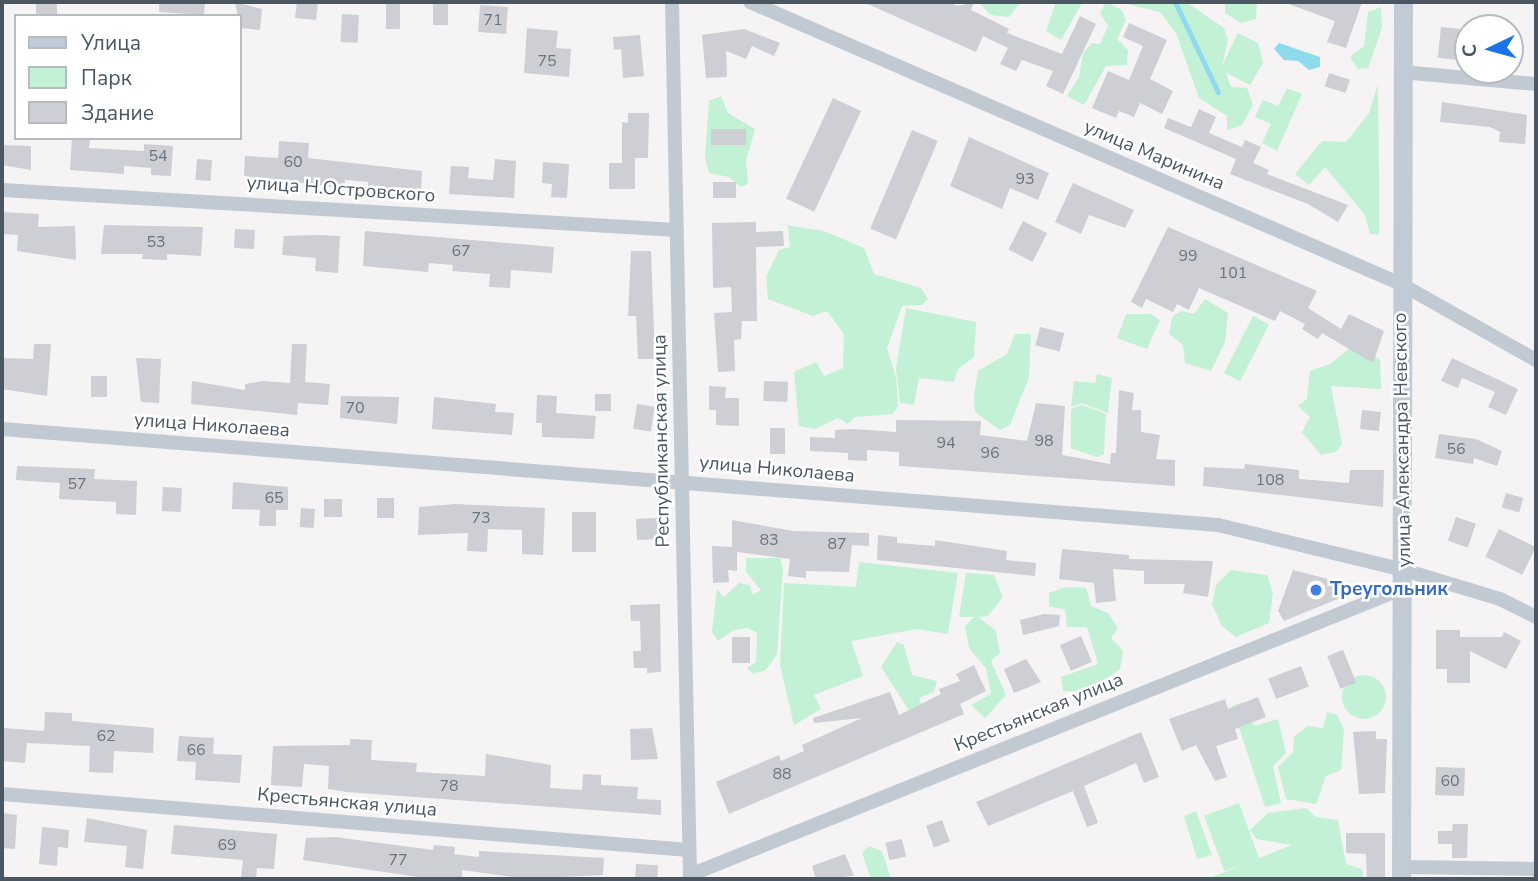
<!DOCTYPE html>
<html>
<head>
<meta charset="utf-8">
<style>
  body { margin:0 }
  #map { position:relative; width:1538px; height:881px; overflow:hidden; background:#f5f3f3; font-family:"Nunito Sans",sans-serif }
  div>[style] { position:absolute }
  .green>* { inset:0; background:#c3f1d5; transform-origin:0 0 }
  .round { border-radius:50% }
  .water>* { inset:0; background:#90daee }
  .stream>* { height:5px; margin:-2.5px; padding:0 2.5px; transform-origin:2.5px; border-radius:2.5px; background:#90daee }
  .building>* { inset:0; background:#cdcfd5; transform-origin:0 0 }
  .minor>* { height:14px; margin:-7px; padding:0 7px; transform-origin:7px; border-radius:7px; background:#c1cad2 }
  .secondary>* { height:19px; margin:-9.5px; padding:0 9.5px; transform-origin:9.5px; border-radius:9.5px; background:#c1cbd6 }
  .dots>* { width:19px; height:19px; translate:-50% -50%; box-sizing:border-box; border:4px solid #fff; border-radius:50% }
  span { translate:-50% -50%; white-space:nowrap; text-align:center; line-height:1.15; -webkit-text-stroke:5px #fff; paint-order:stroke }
  .number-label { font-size:16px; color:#6b747e }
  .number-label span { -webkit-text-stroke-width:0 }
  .street-label { font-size:19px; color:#4a5661 }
  .shop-label { font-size:19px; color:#366cbe; font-weight:700 }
  .left { translate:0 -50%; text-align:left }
  .frame { position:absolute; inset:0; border:4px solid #4a5661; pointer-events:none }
  .legend { position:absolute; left:14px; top:14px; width:228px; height:126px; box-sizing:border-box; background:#fff; border:2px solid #b7bbc0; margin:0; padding:9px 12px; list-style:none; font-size:21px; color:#4a5661 }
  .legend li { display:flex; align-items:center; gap:14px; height:35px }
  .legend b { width:35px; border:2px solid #b7bbc0 }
  .north { position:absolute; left:1454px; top:14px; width:70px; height:70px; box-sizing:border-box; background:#fff; border:2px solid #b7bbc0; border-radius:50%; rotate:265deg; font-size:19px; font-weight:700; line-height:28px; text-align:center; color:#4a5661 }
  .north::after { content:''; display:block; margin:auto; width:24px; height:32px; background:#1a73e8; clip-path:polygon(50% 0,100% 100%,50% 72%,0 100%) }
</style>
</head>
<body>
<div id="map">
  <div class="green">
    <i style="clip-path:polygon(979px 2px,1021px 2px,1009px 17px,990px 15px)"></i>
    <i style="clip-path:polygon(1056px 2px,1082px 3px,1061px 40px,1046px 31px)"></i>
    <i style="clip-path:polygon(1106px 2px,1122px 10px,1126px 20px,1117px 39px,1128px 50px,1127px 65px,1106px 66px,1084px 105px,1067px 96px,1079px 77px,1083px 53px,1092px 43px,1100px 44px,1108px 26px,1100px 13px)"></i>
    <i style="clip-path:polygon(1119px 2px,1186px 2px,1224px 28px,1228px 40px,1222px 66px,1238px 33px,1258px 43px,1263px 63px,1250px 85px,1226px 73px,1231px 87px,1247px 88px,1253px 105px,1242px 125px,1227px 130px,1227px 116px,1199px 98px,1176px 33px,1160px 12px)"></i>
    <i style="clip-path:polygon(1225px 2px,1257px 2px,1256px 19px,1241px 23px,1225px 13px)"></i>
    <i style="clip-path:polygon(1381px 7px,1382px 28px,1368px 68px,1358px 69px,1350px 57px,1364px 46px,1368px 12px)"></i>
    <i style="clip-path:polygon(1378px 84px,1379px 179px,1379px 235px,1370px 234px,1365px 215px,1325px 167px,1309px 185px,1295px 174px,1322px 141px,1346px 142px,1369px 113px)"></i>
    <i style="clip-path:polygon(1287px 88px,1302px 94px,1277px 151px,1262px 143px,1271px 124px,1255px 117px,1263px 100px,1278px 106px)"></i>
    <i style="clip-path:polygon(721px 96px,728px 113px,755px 129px,746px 161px,748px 184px,741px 187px,729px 177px,709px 173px,705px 157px,709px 101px)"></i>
    <i style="clip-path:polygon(766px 222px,824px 231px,864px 248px,874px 274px,921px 288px,928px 299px,922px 305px,902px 306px,887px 348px,896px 377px,898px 406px,893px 414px,855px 417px,848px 424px,838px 418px,815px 429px,799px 426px,794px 372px,816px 362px,824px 376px,843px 368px,844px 334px,827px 311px,813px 316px,768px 299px,766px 277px,779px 250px,790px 247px,788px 226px)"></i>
    <i style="clip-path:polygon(1205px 299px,1228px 313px,1225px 342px,1211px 371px,1185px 363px,1183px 345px,1169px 334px,1172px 317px,1181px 311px,1194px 314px)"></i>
    <i style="clip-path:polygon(906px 308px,976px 322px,974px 357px,958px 369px,954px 382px,919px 378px,914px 405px,900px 403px,896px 368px)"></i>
    <i style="clip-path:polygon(1126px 314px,1150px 314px,1160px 320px,1147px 349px,1117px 338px)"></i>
    <i style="left:1253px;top:316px;width:18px;height:64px;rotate:27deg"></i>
    <i style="clip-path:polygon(1015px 334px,1031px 334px,1029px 377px,1010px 425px,1000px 430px,975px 412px,974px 395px,978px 371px,1007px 354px)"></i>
    <i style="clip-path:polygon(1351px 347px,1380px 359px,1381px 389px,1331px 386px,1342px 444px,1336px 452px,1321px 455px,1302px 432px,1310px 417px,1298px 406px,1307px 399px,1310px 371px,1330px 364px)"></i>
    <i style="clip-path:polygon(1097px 374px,1112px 378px,1108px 413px,1082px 403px,1071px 407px,1074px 381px,1095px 383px)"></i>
    <i style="clip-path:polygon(1082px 405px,1106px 414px,1104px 454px,1097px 457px,1071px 448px,1071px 409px)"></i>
    <i style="clip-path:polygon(746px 558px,780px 558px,783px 569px,777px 654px,766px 670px,753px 674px,747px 668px,756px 662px,757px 633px,748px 628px,734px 630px,718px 641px,712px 632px,717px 589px,724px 597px,739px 583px,750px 585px,753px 595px,761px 590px,746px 572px)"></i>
    <i style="clip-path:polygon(859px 562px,958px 573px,948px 634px,917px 629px,851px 641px,863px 676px,814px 695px,821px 709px,794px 725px,780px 665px,784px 583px,856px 587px)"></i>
    <i style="clip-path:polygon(1231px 570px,1267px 575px,1273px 593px,1269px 623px,1236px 637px,1222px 626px,1212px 604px,1216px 585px)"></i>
    <i style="clip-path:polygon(966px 573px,994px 575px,1003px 597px,988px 616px,978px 617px,996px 631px,1000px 653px,991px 661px,1006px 695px,985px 718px,971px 705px,991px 694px,986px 668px,969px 648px,965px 626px,974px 617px,959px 617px)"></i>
    <i style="clip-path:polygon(1066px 587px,1086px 588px,1091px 606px,1108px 613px,1118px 628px,1111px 638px,1123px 651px,1120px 669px,1087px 692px,1063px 691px,1061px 677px,1098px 664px,1087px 627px,1067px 627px,1065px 610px,1049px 606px,1049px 593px)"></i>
    <i style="clip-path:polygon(897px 642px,904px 645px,912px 675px,937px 681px,934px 692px,919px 698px,929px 728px,923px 732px,881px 667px)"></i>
    <i class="round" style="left:1342px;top:675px;width:44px;height:44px"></i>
    <i style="clip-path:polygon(1243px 702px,1254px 726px,1278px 719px,1286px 753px,1273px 766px,1281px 803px,1265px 807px,1232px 706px)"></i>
    <i style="clip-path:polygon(1327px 712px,1337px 715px,1344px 729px,1341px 770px,1326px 776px,1316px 804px,1286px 799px,1278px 767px,1293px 752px,1294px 737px,1308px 726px,1323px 728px)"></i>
    <i style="left:1239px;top:803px;width:59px;height:37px;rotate:70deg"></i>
    <i style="clip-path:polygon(1306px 808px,1316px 817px,1338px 820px,1346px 864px,1362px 869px,1363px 879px,1207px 879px,1292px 845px,1256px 839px,1250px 830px,1268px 813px)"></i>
    <i style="clip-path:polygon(1196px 811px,1212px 855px,1197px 859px,1184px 816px)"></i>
    <i style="clip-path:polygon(869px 846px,882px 851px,891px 879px,871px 879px,862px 853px)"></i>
  </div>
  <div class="water">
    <i style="clip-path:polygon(1279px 43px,1320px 57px,1320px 67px,1309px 70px,1298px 61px,1284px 60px,1274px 49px)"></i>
  </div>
  <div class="stream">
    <i style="left:1175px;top:2px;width:100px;rotate:64.5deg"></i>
  </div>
  <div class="building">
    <i style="left:36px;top:2px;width:21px;height:14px"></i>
    <i style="clip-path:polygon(159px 2px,205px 2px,204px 15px,159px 12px)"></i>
    <i style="clip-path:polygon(235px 2px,262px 9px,260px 30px,240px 28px)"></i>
    <i style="clip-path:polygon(297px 2px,318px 2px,316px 20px,295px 18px)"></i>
    <i style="left:386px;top:2px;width:14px;height:27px"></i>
    <i style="left:433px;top:2px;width:15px;height:23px"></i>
    <i style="clip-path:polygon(863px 2px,948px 2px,958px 6px,974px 2px,971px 10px,1009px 29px,1007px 33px,1062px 54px,1080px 16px,1096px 24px,1063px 94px,1046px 86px,1053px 71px,1022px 60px,1016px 71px,1000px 64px,1008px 48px,983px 36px,976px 52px)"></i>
    <i style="clip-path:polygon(1283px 2px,1362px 2px,1346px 48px,1327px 42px,1335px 21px)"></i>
    <i style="left:480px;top:5px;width:28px;height:27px;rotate:4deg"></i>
    <i style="left:342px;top:14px;width:17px;height:28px;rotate:3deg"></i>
    <i style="clip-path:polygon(1129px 23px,1167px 40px,1150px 79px,1173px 91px,1162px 114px,1140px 103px,1134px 117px,1119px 111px,1116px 118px,1092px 108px,1108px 71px,1129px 80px,1143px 46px,1123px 37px)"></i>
    <i style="left:1441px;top:27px;width:27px;height:31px;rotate:6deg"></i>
    <i style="clip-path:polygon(527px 28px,558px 31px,556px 48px,571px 49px,569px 77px,524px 73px)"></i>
    <i style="clip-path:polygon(744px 29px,780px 43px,774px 56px,752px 46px,746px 59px,726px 51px,727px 77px,706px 78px,702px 35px)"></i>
    <i style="clip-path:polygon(640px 35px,644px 76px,623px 78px,621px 49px,614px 50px,613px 37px)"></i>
    <i style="left:1329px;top:73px;width:22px;height:14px;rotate:18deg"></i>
    <i style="left:833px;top:98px;width:31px;height:111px;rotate:25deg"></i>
    <i style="clip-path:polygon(1442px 102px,1527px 115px,1525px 144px,1499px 142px,1500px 132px,1490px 127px,1440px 122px)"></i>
    <i style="clip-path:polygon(1199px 109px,1216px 117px,1209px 133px,1242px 147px,1245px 140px,1261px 147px,1253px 163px,1269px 170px,1267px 174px,1348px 205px,1338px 222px,1308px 204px,1230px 174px,1236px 159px,1164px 128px,1168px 118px,1191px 127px)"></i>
    <i style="clip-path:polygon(628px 113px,649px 113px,648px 158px,635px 158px,635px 189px,609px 189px,609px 163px,622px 163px,622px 122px,628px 123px)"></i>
    <i style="left:746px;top:129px;width:16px;height:35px;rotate:90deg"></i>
    <i style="left:912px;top:130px;width:28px;height:107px;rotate:23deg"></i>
    <i style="clip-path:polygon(969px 137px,1049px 173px,1038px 200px,1010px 188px,1002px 209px,950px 186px)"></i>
    <i style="clip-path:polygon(72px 138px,90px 138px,89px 148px,144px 151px,144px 144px,173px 146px,171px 176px,151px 175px,151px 168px,124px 166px,124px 174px,70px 170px)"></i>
    <i style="clip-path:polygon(279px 141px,309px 143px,308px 158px,422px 171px,421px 191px,368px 191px,368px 182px,345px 180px,344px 188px,244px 176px,245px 156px,278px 158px)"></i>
    <i style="clip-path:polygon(2px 145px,31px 146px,31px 170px,2px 165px)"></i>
    <i style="left:197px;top:159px;width:15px;height:21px;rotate:4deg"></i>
    <i style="clip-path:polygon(495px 159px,516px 161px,514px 198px,449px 194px,451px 166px,469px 167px,468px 178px,493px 180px)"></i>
    <i style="clip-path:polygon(543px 162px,569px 164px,567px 198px,551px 197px,552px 184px,542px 183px)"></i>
    <i style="left:713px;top:182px;width:23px;height:16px"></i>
    <i style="clip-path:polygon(1073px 183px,1134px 210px,1125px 228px,1089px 215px,1081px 234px,1055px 222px)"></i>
    <i style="clip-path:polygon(2px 212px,39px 214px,38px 227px,75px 226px,76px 260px,17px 251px,18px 235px,2px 234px)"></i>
    <i style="left:1023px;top:221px;width:27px;height:32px;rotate:27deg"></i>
    <i style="clip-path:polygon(756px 222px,756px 232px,783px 231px,784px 246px,756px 247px,757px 321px,742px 321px,741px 339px,734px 340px,735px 371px,718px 372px,714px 313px,732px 312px,731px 287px,713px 288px,712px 223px)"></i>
    <i style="clip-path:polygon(104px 225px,203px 227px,201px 256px,167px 254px,167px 260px,142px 259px,143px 254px,101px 254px)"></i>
    <i style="clip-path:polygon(1168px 227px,1317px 291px,1308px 308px,1341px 329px,1349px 314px,1384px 331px,1373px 363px,1322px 333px,1318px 339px,1302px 329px,1305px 324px,1280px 311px,1275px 321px,1199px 288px,1189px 310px,1177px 304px,1173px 312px,1146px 299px,1142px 308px,1131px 302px)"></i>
    <i style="left:235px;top:229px;width:20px;height:19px;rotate:3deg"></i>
    <i style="clip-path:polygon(365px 231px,554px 247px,552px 273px,511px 270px,510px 288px,489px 287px,490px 274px,452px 271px,453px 265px,429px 263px,428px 272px,363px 266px)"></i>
    <i style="clip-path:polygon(318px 235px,340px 236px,338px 273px,315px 271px,316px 258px,282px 255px,284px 236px)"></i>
    <i style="clip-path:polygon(631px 251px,651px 251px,655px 359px,638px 359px,636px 316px,628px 316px)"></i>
    <i style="left:1040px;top:327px;width:25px;height:19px;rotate:14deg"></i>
    <i style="clip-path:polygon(34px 344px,51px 344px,47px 396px,2px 389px,2px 358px,33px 359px)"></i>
    <i style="clip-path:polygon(292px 344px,307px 344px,305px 382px,330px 384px,328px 405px,298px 403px,297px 415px,191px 404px,192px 381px,245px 390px,245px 384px,263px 381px,290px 383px)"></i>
    <i style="clip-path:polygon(136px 358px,161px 359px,159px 403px,141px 402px)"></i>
    <i style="clip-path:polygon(1452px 358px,1518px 389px,1506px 415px,1488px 407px,1495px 392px,1462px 378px,1458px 388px,1441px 381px)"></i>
    <i style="left:91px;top:376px;width:16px;height:21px"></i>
    <i style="left:764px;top:381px;width:24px;height:20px;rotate:2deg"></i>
    <i style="clip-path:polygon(709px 386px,726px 387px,725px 398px,739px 398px,739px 426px,716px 425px,716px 410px,709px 410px)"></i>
    <i style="clip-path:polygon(1119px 390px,1134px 393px,1132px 410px,1141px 410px,1141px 432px,1160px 435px,1156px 459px,1175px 460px,1175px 486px,899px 466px,899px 452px,867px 450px,867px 461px,848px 460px,848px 453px,810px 451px,810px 437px,835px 438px,835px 430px,852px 429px,896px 432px,896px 420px,981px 421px,980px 435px,1027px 441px,1036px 403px,1065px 406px,1062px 455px,1110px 464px,1111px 453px,1116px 453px)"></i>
    <i style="left:595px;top:394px;width:16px;height:17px"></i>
    <i style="clip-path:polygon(537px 395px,557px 396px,556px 413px,596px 416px,594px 439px,542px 437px,542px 423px,536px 423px)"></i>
    <i style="clip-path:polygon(341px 396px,399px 397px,397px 424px,340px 418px)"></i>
    <i style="clip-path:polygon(434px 397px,496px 404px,495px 412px,514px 413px,512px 435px,432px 429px)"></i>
    <i style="left:637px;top:404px;width:18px;height:25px;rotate:9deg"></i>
    <i style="left:1362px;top:410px;width:19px;height:19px;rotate:6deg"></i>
    <i style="left:770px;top:428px;width:15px;height:26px"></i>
    <i style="clip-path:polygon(1439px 434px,1476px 439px,1502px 451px,1497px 466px,1474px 458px,1473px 464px,1435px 458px)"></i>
    <i style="clip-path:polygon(1245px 464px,1299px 470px,1299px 479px,1349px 483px,1350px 470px,1384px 470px,1383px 507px,1203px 486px,1204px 467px,1244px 469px)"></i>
    <i style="clip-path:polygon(17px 466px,95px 469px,94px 479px,137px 481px,136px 515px,116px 514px,116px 502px,59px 499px,60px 483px,16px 480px)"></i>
    <i style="clip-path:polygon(233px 482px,288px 487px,288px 510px,276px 510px,276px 526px,259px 526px,260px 510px,232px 509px)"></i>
    <i style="left:163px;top:487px;width:19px;height:24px;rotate:3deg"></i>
    <i style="left:1506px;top:493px;width:18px;height:15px;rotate:16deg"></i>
    <i style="left:377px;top:498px;width:17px;height:20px"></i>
    <i style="left:324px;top:499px;width:18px;height:18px"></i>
    <i style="clip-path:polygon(455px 504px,545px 508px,543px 555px,522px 554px,522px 530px,488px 529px,487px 552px,467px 551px,468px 533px,418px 535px,419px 507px)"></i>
    <i style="left:301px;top:508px;width:14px;height:19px;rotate:4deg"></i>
    <i style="left:572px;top:512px;width:24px;height:40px"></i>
    <i style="left:1456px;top:517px;width:21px;height:25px;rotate:19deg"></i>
    <i style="left:657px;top:518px;width:21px;height:21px;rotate:87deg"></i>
    <i style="clip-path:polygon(732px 520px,793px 531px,869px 533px,869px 546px,852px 545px,849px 572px,806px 571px,806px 578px,788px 576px,790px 559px,737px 552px,737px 571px,728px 570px,729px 582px,713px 583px,712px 546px,732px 547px)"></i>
    <i style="left:1499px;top:529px;width:41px;height:31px;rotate:26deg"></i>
    <i style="clip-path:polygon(878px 535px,897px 537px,897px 543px,935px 546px,935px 540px,1007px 551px,1006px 560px,1036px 563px,1035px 576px,877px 560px)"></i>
    <i style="clip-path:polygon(1062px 549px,1129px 555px,1129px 559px,1213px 561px,1208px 597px,1183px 593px,1185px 584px,1144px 584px,1144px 571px,1113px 569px,1116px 601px,1096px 603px,1094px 583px,1059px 579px)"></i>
    <i style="clip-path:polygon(1293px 570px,1348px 584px,1345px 596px,1284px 621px,1278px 611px)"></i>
    <i style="clip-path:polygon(660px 604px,661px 672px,647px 673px,647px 668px,634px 668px,633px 651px,641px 651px,640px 621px,631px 621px,630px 605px)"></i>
    <i style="clip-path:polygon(1044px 614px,1060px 615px,1059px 626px,1023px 635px,1020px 620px)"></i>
    <i style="clip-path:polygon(1436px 630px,1460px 630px,1460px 637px,1502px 637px,1504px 632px,1521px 641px,1506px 669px,1470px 651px,1470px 683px,1447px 683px,1447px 669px,1436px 669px)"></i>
    <i style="left:1081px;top:636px;width:28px;height:23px;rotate:67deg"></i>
    <i style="left:732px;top:637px;width:18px;height:26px"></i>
    <i style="left:1343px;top:650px;width:35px;height:17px;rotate:68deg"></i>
    <i style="clip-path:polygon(1026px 659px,1041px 682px,1014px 693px,1004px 669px)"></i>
    <i style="clip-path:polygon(974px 665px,986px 691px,960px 704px,964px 714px,729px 814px,716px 782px,779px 755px,781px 761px,804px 751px,802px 745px,862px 718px,814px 723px,813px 718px,890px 692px,899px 715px,941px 694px,939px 689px,960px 681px,956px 674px)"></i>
    <i style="left:1301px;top:666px;width:22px;height:35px;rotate:69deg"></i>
    <i style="clip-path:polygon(1258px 697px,1266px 717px,1235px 729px,1238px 739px,1216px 746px,1227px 777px,1215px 781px,1196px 745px,1182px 751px,1169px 719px,1225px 699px,1228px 709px)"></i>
    <i style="clip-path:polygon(45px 712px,72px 713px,72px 721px,154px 728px,153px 753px,114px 751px,113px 773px,89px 772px,90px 746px,27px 743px,25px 763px,2px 761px,3px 728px,44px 731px)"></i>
    <i style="clip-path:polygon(652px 728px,658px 759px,631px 760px,630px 729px)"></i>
    <i style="clip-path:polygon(1376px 731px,1376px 739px,1387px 739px,1385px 793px,1359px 794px,1353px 732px)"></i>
    <i style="clip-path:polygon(1141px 732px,1159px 777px,1144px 783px,1136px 763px,1084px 786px,1098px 823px,1087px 827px,1073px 791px,988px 826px,976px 802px)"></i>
    <i style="clip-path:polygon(179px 736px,214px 738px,213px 754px,242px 755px,240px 783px,195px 780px,196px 762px,177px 761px)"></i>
    <i style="clip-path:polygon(350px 739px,372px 740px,371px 760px,417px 763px,416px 772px,485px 776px,486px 754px,551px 765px,550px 788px,582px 790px,583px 774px,601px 775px,601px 785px,638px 787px,637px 799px,661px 800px,661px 815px,347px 792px,328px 789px,329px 766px,304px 764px,302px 787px,271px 785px,273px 746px,350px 745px)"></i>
    <i style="left:1436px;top:767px;width:29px;height:28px;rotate:2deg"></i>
    <i style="clip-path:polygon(2px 813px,17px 815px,15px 849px,2px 848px)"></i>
    <i style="clip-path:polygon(87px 818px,147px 830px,143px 869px,125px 867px,127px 846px,84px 842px)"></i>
    <i style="left:942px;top:820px;width:23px;height:17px;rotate:70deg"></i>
    <i style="clip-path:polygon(1453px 824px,1468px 824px,1467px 858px,1452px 858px,1452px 844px,1438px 844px,1438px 831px,1452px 831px)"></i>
    <i style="clip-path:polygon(174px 825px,277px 834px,274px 869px,257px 868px,256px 879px,241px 878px,243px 860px,171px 854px)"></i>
    <i style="clip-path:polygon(42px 827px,69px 830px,68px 848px,58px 847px,57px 866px,39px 864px)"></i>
    <i style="clip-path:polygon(1346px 833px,1385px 833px,1385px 878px,1367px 879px,1366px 854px,1346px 853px)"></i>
    <i style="clip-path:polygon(335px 837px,433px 850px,434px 845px,455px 847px,454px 854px,479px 857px,479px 851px,604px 858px,603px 875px,525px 879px,462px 870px,462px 877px,431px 879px,303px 860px,306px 838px)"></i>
    <i style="left:902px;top:839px;width:18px;height:17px;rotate:77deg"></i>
    <i style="clip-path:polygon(845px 854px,854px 876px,816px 879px,812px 866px)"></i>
    <i style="left:636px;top:864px;width:22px;height:15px;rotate:3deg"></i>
  </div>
  <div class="minor">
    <i style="left:672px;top:2px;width:877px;rotate:88.82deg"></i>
    <i style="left:750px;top:2px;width:709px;rotate:23.42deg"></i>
    <i style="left:1401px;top:284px;width:155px;rotate:29.4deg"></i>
    <i style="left:1401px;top:72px;width:136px;rotate:5.1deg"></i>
    <i style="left:2px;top:190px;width:676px;rotate:3.39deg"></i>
    <i style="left:2px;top:429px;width:1220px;rotate:4.51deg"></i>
    <i style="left:1218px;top:525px;width:191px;rotate:13.6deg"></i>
    <i style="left:1404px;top:570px;width:100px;rotate:16.8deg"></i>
    <i style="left:1500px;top:599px;width:40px;rotate:26.6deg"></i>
    <i style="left:2px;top:794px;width:689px;rotate:4.66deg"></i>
    <i style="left:1401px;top:867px;width:135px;rotate:0.8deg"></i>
    <i style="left:690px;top:875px;width:770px;rotate:-21.9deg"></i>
  </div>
  <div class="secondary">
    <i style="left:1401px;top:879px;width:877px;rotate:-89.87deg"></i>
  </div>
  <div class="dots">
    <i style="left:1316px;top:590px;background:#3f7fe0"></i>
  </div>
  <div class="number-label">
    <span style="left:493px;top:20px">71</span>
    <span style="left:547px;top:61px">75</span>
    <span style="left:158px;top:156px">54</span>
    <span style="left:293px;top:162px">60</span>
    <span style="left:1025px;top:179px">93</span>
    <span style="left:156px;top:242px">53</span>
    <span style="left:461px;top:251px">67</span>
    <span style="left:1188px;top:256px">99</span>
    <span style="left:1233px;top:273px">101</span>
    <span style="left:355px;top:408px">70</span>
    <span style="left:1044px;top:441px">98</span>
    <span style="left:946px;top:443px">94</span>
    <span style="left:1456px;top:449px">56</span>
    <span style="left:990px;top:453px">96</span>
    <span style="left:1270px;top:480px">108</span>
    <span style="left:77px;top:484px">57</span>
    <span style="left:274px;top:498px">65</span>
    <span style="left:481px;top:518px">73</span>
    <span style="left:769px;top:540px">83</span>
    <span style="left:837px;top:544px">87</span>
    <span style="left:106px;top:736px">62</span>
    <span style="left:196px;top:750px">66</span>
    <span style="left:782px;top:774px">88</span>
    <span style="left:1450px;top:781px">60</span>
    <span style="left:449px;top:786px">78</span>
    <span style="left:227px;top:845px">69</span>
    <span style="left:398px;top:860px">77</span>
  </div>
  <div class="street-label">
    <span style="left:1154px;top:156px;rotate:23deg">улица Маринина</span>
    <span style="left:341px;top:190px;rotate:4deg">улица Н.Островского</span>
    <span style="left:212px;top:426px;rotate:4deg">улица Николаева</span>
    <span style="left:1403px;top:440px;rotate:-91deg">улица Александра Невского</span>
    <span style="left:662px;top:441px;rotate:-91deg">Республиканская улица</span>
    <span style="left:777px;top:470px;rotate:5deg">улица Николаева</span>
    <span style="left:1039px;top:713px;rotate:-22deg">Крестьянская улица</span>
    <span style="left:347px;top:803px;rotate:5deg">Крестьянская улица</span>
  </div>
  <div class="shop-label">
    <span class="left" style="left:1330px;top:590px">Треугольник</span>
  </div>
  <div class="frame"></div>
  <ul class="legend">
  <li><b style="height:9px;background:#c1cbd6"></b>Улица</li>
  <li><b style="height:19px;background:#c3f1d5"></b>Парк</li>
  <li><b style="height:19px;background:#cdcfd5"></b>Здание</li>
  </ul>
  <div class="north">С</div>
</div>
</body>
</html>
